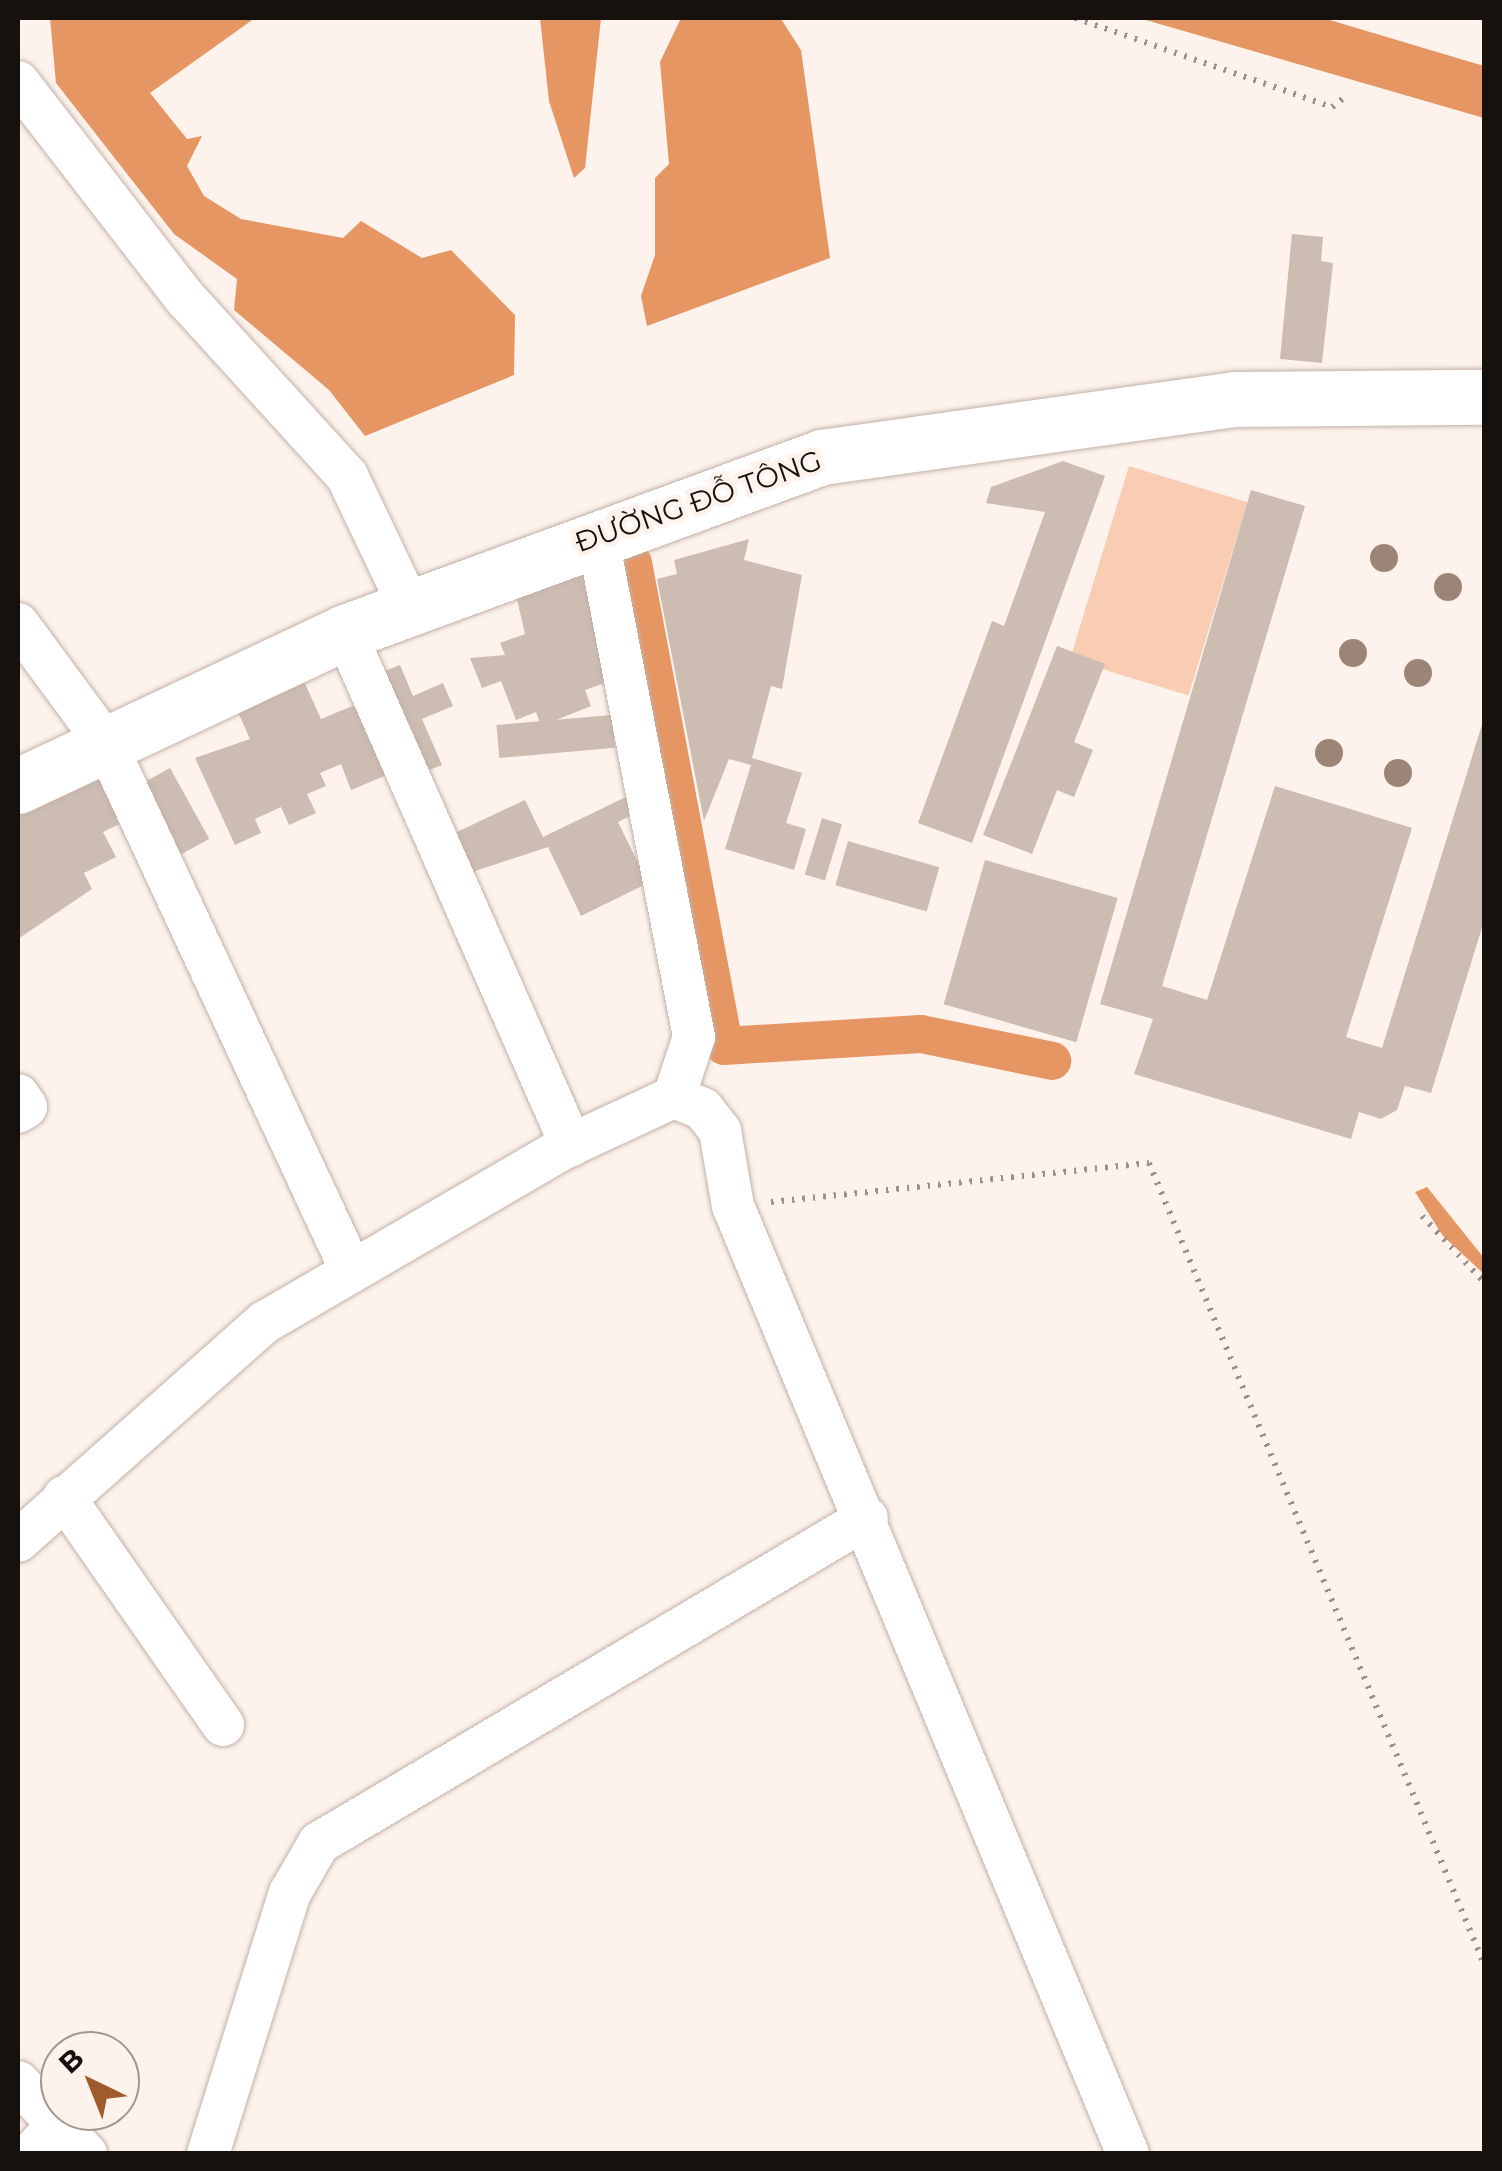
<!DOCTYPE html>
<html>
<head>
<meta charset="utf-8">
<style>
  body { margin:0 }
  #map { position:relative; width:1502px; height:2171px; overflow:hidden; background:#fdf2ec; font-family:Montserrat,sans-serif }
  div>[style] { position:absolute }
  .green>* { inset:0; background:#f8cdb3; transform-origin:0 0 }
  .water>* { inset:0; background:#e69663 }
  .canal>* { height:38px; margin:-19px; padding:0 19px; transform-origin:19px; border-radius:19px; background:#e69663 }
  .building>* { inset:0; background:#cdbcb1; transform-origin:0 0 }
  .path>* { height:6px; margin-top:-3px; transform-origin:0; background:repeating-linear-gradient(90deg,#99918c 0 2.5px,transparent 0 10.5px) }
  .roads { filter:drop-shadow(0 0 2px #c2b1a7) drop-shadow(0 0 2px #c2b1a7) }
  .minor>* { height:42px; margin:-21px; padding:0 21px; transform-origin:21px; border-radius:21px; background:#fff }
  .major>* { height:55px; margin:-27.5px; padding:0 27.5px; transform-origin:27.5px; border-radius:27.5px; background:#fff }
  .trees>* { width:28px; height:28px; margin:-14px; border-radius:50%; background:#9c8576 }
  span { translate:-50% -50%; white-space:nowrap; text-align:center; line-height:1.15; -webkit-text-stroke:9px #fdf2ec; paint-order:stroke }
  .street-label { font-size:28px; color:#16110d }
  .frame { position:absolute; inset:0; border:20px solid #16110d; pointer-events:none }
  .north { position:absolute; left:40px; top:2031px; width:100px; height:100px; box-sizing:border-box; background:#fdf2ec; border:2px solid #a19893; border-radius:50%; rotate:317deg; font-size:28px; font-weight:700; line-height:40px; text-align:center; color:#16110d }
  .north::after { content:''; display:block; margin:auto; width:35px; height:45px; background:#9f5b2d; clip-path:polygon(50% 0,100% 100%,50% 72%,0 100%) }
</style>
</head>
<body>
<div id="map">
  <div class="green">
    <i style="left:1129px;top:466px;width:124px;height:202px;rotate:17deg"></i>
  </div>
  <div class="water">
    <i style="clip-path:polygon(50px 18px,255px 18px,150px 93px,187px 139px,202px 136px,187px 166px,204px 196px,241px 219px,343px 238px,361px 221px,422px 258px,451px 250px,515px 315px,514px 375px,365px 436px,329px 390px,234px 310px,237px 279px,174px 234px,56px 83px)"></i>
    <i style="clip-path:polygon(540px 18px,601px 18px,585px 168px,574px 178px,549px 101px)"></i>
    <i style="clip-path:polygon(681px 18px,781px 19px,801px 50px,830px 258px,647px 326px,641px 296px,655px 255px,655px 178px,669px 164px,660px 62px)"></i>
    <i style="clip-path:polygon(1139px 18px,1323px 18px,1484px 66px,1484px 118px)"></i>
    <i style="clip-path:polygon(1427px 1187px,1484px 1258px,1484px 1274px,1443px 1236px,1415px 1192px)"></i>
  </div>
  <div class="canal">
    <i style="left:633px;top:563px;width:491px;rotate:79.3deg"></i>
    <i style="left:724px;top:1046px;width:197px;rotate:-3.5deg"></i>
    <i style="left:921px;top:1034px;width:134px;rotate:11.6deg"></i>
  </div>
  <div class="building">
    <i style="clip-path:polygon(1292px 234px,1323px 237px,1321px 261px,1333px 263px,1322px 363px,1280px 359px)"></i>
    <i style="clip-path:polygon(1063px 461px,1105px 476px,972px 843px,918px 823px,992px 621px,1004px 626px,1045px 512px,986px 503px,991px 487px)"></i>
    <i style="clip-path:polygon(1251px 490px,1305px 506px,1162px 986px,1207px 1000px,1275px 786px,1412px 828px,1346px 1037px,1382px 1048px,1484px 718px,1484px 921px,1431px 1093px,1405px 1086px,1397px 1110px,1381px 1119px,1359px 1112px,1351px 1139px,1134px 1074px,1153px 1019px,1100px 1004px)"></i>
    <i style="clip-path:polygon(749px 539px,744px 560px,802px 575px,782px 689px,771px 686px,752px 758px,802px 773px,786px 823px,806px 829px,794px 870px,725px 849px,751px 765px,729px 759px,704px 821px,657px 579px,677px 574px,674px 560px)"></i>
    <i style="clip-path:polygon(575px 569px,586px 579px,608px 682px,585px 690px,591px 706px,541px 726px,536px 712px,516px 720px,501px 681px,482px 688px,470px 658px,505px 655px,500px 643px,525px 634px,515px 591px)"></i>
    <i style="clip-path:polygon(1057px 646px,1105px 664px,1074px 742px,1093px 750px,1074px 797px,1057px 790px,1032px 854px,983px 835px)"></i>
    <i style="clip-path:polygon(400px 665px,413px 696px,443px 683px,453px 706px,422px 719px,442px 765px,414px 776px,372px 676px)"></i>
    <i style="clip-path:polygon(303px 679px,321px 719px,369px 699px,399px 770px,351px 790px,341px 764px,320px 773px,326px 786px,307px 794px,316px 813px,289px 825px,281px 807px,255px 819px,261px 833px,235px 845px,195px 758px,250px 739px,237px 710px)"></i>
    <i style="left:612px;top:715px;width:33px;height:116px;rotate:85deg"></i>
    <i style="clip-path:polygon(106px 759px,134px 817px,103px 832px,116px 857px,84px 873px,92px 889px,18px 939px,18px 806px)"></i>
    <i style="left:170px;top:768px;width:81px;height:35px;rotate:61deg"></i>
    <i style="clip-path:polygon(630px 795px,630px 816px,618px 822px,648px 883px,581px 916px,548px 847px,460px 876px,442px 839px,525px 800px,543px 837px)"></i>
    <i style="left:822px;top:818px;width:21px;height:59px;rotate:17deg"></i>
    <i style="left:848px;top:841px;width:95px;height:46px;rotate:16deg"></i>
    <i style="left:985px;top:860px;width:138px;height:150px;rotate:16deg"></i>
  </div>
  <div class="path">
    <i style="left:1075px;top:18px;width:272px;rotate:19.1deg"></i>
    <i style="left:1332px;top:107px;width:20px;rotate:-37deg"></i>
    <i style="left:771px;top:1202px;width:380px;rotate:-5.9deg"></i>
    <i style="left:1149px;top:1163px;width:868px;rotate:67.3deg"></i>
    <i style="left:1422px;top:1216px;width:91px;rotate:46.8deg"></i>
  </div>
  <div class="roads">
    <div class="minor">
      <i style="left:18px;top:82px;width:274px;rotate:52.3deg"></i>
      <i style="left:186px;top:299px;width:239px;rotate:47.7deg"></i>
      <i style="left:347px;top:476px;width:144px;rotate:64.5deg"></i>
      <i style="left:18px;top:624px;width:147px;rotate:53.6deg"></i>
      <i style="left:105px;top:742px;width:582px;rotate:65.02deg"></i>
      <i style="left:345px;top:632px;width:561px;rotate:66.22deg"></i>
      <i style="left:18px;top:1095px;width:14px;rotate:56deg"></i>
      <i style="left:26px;top:1107px;width:9px;rotate:148deg"></i>
      <i style="left:674px;top:1097px;width:31px;rotate:22deg"></i>
      <i style="left:703px;top:1109px;width:28px;rotate:52deg"></i>
      <i style="left:720px;top:1131px;width:76px;rotate:80.2deg"></i>
      <i style="left:733px;top:1206px;width:1027px;rotate:67.38deg"></i>
      <i style="left:64px;top:1497px;width:278px;rotate:55.1deg"></i>
      <i style="left:18px;top:1541px;width:330px;rotate:-41.6deg"></i>
      <i style="left:265px;top:1322px;width:346px;rotate:-30.2deg"></i>
      <i style="left:564px;top:1148px;width:121px;rotate:-24.9deg"></i>
      <i style="left:674px;top:1097px;width:63px;rotate:-71.6deg"></i>
      <i style="left:694px;top:1037px;width:512px;rotate:-100.92deg"></i>
      <i style="left:18px;top:2082px;width:99px;rotate:46.6deg"></i>
      <i style="left:31px;top:2154px;width:38px;rotate:-48deg"></i>
      <i style="left:208px;top:2154px;width:274px;rotate:-72.6deg"></i>
      <i style="left:290px;top:1893px;width:58px;rotate:-59.9deg"></i>
      <i style="left:319px;top:1843px;width:637px;rotate:-30.67deg"></i>
    </div>
    <div class="major">
      <i style="left:18px;top:786px;width:361px;rotate:-25.2deg"></i>
      <i style="left:345px;top:632px;width:508px;rotate:-20.15deg"></i>
      <i style="left:822px;top:457px;width:417px;rotate:-8deg"></i>
      <i style="left:1235px;top:399px;width:249px;rotate:-0.5deg"></i>
    </div>
  </div>
  <div class="trees">
    <i style="left:1384px;top:558px"></i>
    <i style="left:1448px;top:587px"></i>
    <i style="left:1353px;top:653px"></i>
    <i style="left:1418px;top:673px"></i>
    <i style="left:1329px;top:753px"></i>
    <i style="left:1398px;top:773px"></i>
  </div>
  <div class="street-label">
    <span style="left:698px;top:501px;rotate:-19deg">ĐƯỜNG ĐỖ TÔNG</span>
  </div>
  <div class="frame"></div>
  <div class="north">B</div>
</div>
</body>
</html>
